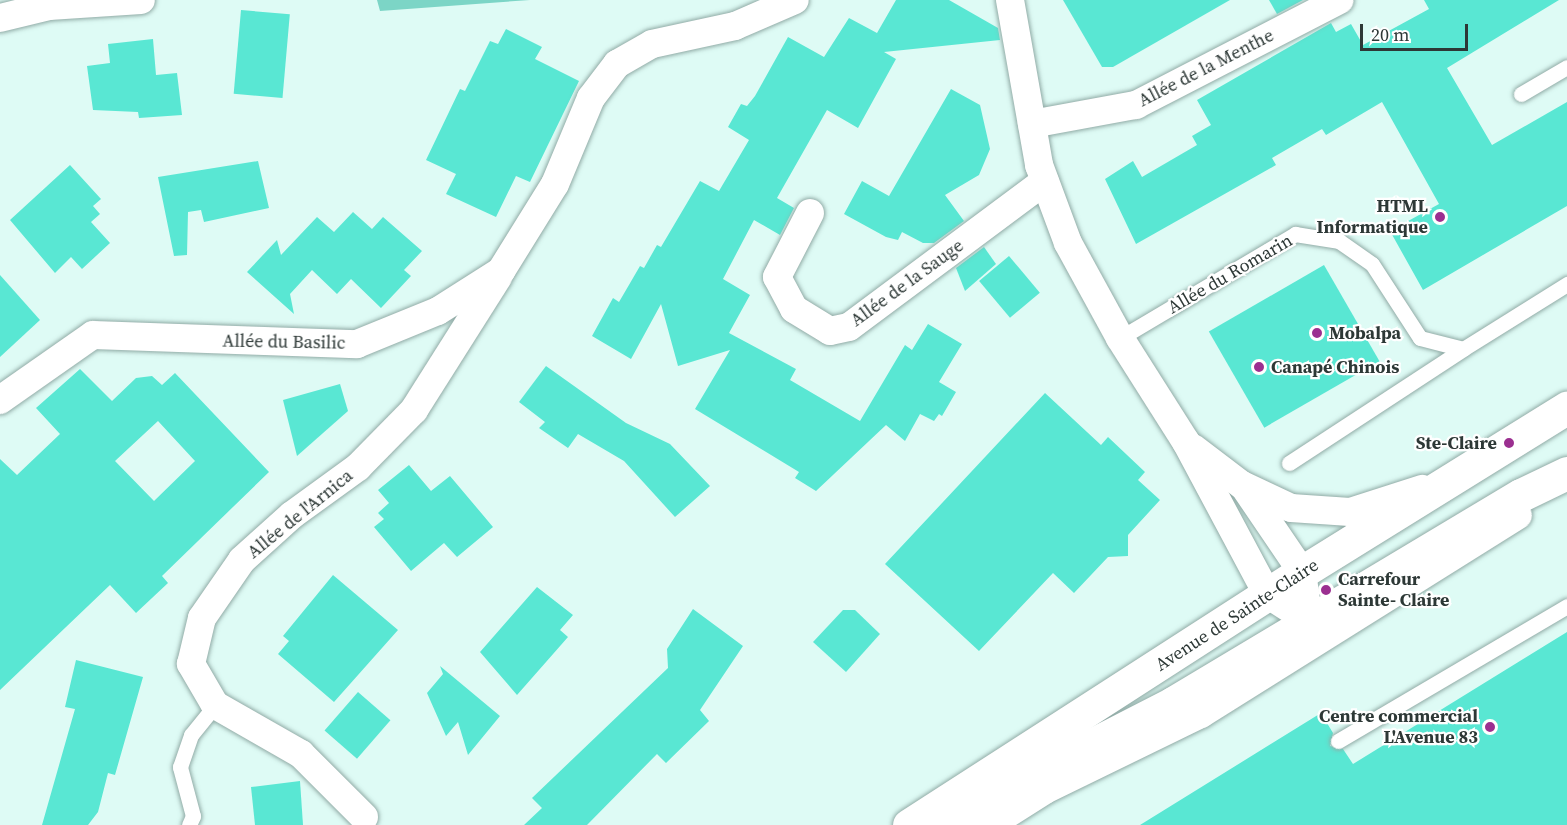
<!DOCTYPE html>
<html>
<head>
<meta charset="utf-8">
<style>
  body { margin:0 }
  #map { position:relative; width:1567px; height:825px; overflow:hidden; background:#defbf5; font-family:"Source Serif 4",serif }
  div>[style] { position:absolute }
  .green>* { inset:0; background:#7cd5c6 }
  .building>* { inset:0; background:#59e7d3; transform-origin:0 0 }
  .roads { filter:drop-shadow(0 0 2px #91aba6) drop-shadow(0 0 2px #91aba6) }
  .lane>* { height:15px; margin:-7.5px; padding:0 7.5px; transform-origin:7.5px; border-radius:7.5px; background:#fff }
  .street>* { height:28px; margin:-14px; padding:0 14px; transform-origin:14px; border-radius:14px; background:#fff }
  .secondary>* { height:33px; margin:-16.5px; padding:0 16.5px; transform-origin:16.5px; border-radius:16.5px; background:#fff }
  .dots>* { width:16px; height:16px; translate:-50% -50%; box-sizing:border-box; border:3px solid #fff; border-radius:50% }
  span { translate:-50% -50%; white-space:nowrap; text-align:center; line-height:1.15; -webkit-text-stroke:4.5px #fff; paint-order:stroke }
  .street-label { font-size:18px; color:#2d3836 }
  .poi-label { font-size:18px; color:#2d3836; font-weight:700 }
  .right { translate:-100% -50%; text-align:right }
  .left { translate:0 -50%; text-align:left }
  .scale { position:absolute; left:1360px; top:24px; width:108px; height:27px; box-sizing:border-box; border:3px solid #2d3836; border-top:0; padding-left:8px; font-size:18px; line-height:21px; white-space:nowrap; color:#2d3836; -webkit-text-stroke:4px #fff; paint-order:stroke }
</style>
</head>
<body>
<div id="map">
  <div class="green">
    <i style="clip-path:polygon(377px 0,530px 0,380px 11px)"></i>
  </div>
  <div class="building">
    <i style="clip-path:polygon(896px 0,949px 0,998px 28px,1000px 40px,884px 52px,896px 59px,858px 128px,827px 110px,777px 198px,794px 208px,780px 235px,754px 220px,723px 279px,750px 295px,729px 333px,796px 369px,790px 380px,860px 421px,905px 345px,912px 350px,928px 324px,962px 344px,939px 382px,956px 392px,942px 416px,939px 414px,934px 421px,920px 414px,905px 441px,886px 425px,816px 491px,795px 478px,799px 472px,695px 409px,730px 350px,678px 366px,661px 304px,631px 359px,592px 336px,613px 298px,619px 302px,640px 266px,644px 268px,657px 245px,661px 247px,700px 181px,719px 191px,749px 140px,728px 127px,741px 104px,747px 106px,755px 96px,788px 37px,824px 57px,849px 18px,877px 33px)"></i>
    <i style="clip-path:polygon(1063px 0,1230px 0,1113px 67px,1102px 67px)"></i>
    <i style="clip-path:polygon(1269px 0,1303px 0,1277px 14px)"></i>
    <i style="clip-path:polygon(1424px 0,1559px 0,1447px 68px,1492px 145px,1567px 102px,1567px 206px,1423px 290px,1390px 231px,1439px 204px,1382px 102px,1326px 135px,1322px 129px,1272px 158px,1276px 165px,1136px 244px,1105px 179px,1133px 161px,1142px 177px,1197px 145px,1192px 136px,1211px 125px,1197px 100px,1331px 23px,1336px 32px,1351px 24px,1363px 45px,1429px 9px)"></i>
    <i style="left:241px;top:10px;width:49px;height:84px;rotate:5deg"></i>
    <i style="clip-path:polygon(506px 29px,542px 47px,535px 59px,579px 81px,530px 182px,516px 176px,496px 217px,446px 194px,456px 174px,426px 160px,460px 89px,465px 91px,490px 41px,498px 44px)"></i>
    <i style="clip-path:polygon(153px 39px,156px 75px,177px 73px,182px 115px,139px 118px,138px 112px,93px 110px,87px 66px,110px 63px,108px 44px)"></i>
    <i style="clip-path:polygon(951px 89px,980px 105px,990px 149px,979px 175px,945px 195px,964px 221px,934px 243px,923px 243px,902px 232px,898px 240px,886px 237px,844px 214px,862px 181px,889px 196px)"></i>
    <i style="clip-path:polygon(258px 161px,269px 208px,204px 222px,201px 210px,188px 212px,187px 255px,174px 256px,158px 177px)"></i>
    <i style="clip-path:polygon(70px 165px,101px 199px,93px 206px,100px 214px,91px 222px,110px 243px,82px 269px,71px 257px,55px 273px,10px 220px)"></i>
    <i style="clip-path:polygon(353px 212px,372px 229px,383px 217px,422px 251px,404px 270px,411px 276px,381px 308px,351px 279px,337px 294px,312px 270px,290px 294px,294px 314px,247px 272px,277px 240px,281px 255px,317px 217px,334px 232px)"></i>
    <i style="clip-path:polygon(984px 247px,996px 264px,965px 291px,956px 268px)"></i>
    <i style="left:1009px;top:256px;width:48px;height:39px;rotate:50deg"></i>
    <i style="left:1324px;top:265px;width:111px;height:133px;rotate:60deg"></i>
    <i style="clip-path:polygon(0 275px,40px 320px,0 357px)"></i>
    <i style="clip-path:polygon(546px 366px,626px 423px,670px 444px,710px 486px,675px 517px,624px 461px,578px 434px,568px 448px,539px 428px,545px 422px,519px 402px)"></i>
    <i style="clip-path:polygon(evenodd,80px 369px,112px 401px,136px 378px,152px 376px,162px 385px,175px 373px,269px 472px,162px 576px,168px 583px,136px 613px,110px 585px,0 690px,0 459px,17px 475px,60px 434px,36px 408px,80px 369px,158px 421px,195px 461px,154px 501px,115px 461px,158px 421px)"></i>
    <i style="clip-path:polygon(340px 384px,348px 411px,297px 456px,283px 400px)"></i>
    <i style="clip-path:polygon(1045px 393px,1101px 445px,1108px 437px,1145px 472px,1138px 480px,1160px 500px,1128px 535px,1128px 556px,1108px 557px,1074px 593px,1053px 573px,979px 651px,885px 564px)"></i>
    <i style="clip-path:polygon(409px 465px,431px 491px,450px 476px,493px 527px,457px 557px,444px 543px,411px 571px,374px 527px,384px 519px,378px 513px,389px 503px,378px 490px)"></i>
    <i style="clip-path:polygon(333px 575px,398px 630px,334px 702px,278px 654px,289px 641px,283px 636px)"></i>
    <i style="clip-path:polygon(537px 587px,573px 615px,560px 630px,568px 637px,517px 695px,480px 652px)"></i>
    <i style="clip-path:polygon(693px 609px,743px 646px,700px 710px,709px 721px,666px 763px,657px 754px,587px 825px,524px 825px,542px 808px,532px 798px,668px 668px,667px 649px)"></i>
    <i style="clip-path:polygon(843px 610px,855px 610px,880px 634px,846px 672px,813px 642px)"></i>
    <i style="clip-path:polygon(1567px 632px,1567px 825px,1140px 825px,1321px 713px,1333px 733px,1330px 746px,1343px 749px,1353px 764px)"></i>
    <i style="clip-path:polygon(76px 660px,143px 677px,115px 775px,108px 773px,98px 812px,88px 825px,42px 825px,75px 709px,65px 707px)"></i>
    <i style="clip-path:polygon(440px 666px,500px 716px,468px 755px,458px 722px,446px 736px,427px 693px,443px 674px)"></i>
    <i style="left:358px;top:692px;width:43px;height:51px;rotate:41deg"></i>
    <i style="clip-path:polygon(300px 781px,303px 825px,255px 825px,251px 787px)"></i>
  </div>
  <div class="roads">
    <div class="lane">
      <i style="left:1521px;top:94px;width:53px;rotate:-30.4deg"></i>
      <i style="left:1120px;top:338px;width:204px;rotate:-30.7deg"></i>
      <i style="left:1295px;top:234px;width:45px;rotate:9deg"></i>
      <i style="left:1339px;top:241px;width:40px;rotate:34.9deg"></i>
      <i style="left:1372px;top:264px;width:88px;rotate:57deg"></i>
      <i style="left:1420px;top:338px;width:44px;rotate:14.3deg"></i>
      <i style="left:1463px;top:349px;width:123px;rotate:-32deg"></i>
      <i style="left:1289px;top:463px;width:208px;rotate:-33.2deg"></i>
      <i style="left:1338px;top:741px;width:266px;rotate:-30.5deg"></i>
      <i style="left:189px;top:825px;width:10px;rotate:-66deg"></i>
      <i style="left:193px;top:816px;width:51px;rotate:-104.9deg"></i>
      <i style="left:180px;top:767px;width:34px;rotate:-71deg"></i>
      <i style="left:191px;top:735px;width:38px;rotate:-51deg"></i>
    </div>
    <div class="street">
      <i style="left:1010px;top:0;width:168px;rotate:80deg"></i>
      <i style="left:1039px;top:165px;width:83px;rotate:69.6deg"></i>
      <i style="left:1068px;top:243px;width:108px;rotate:61.3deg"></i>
      <i style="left:1120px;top:338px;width:123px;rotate:57.6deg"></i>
      <i style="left:1186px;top:442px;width:172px;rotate:61.9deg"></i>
      <i style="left:1267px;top:594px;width:50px;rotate:32.7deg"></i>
      <i style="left:0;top:18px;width:50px;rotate:-13.8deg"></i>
      <i style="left:49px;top:6px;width:92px;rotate:-3.7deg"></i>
      <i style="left:1032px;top:124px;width:106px;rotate:-10.4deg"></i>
      <i style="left:1136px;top:105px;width:229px;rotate:-27.3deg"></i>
      <i style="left:810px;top:213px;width:72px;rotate:117.3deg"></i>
      <i style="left:777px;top:277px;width:36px;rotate:62deg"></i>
      <i style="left:794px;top:309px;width:42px;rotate:31.4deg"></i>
      <i style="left:830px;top:331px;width:19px;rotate:-12deg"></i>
      <i style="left:849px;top:327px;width:244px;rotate:-36.7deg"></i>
      <i style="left:0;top:400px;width:113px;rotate:-35deg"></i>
      <i style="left:93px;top:335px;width:264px;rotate:2deg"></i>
      <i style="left:357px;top:344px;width:87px;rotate:-22.2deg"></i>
      <i style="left:438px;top:311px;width:75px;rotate:-32.4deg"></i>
      <i style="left:501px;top:271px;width:102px;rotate:-58.2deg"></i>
      <i style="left:555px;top:184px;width:93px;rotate:-67.3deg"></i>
      <i style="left:591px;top:98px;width:43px;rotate:-52.6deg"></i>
      <i style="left:617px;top:64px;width:40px;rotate:-29.7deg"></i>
      <i style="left:652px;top:44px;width:85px;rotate:-12.2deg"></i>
      <i style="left:735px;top:26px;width:65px;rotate:-23.4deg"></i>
      <i style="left:1193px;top:448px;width:61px;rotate:37.1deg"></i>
      <i style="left:1242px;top:485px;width:54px;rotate:25.1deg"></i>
      <i style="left:1291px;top:508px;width:59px;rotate:3.9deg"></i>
      <i style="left:1350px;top:512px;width:76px;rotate:-17.7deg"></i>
      <i style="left:1245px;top:488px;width:102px;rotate:55.8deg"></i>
      <i style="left:1302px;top:572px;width:49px;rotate:81.9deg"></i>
      <i style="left:364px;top:817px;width:89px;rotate:-135deg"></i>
      <i style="left:301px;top:754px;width:99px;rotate:-150.3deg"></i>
      <i style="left:215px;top:705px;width:48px;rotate:-120.3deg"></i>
      <i style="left:191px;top:664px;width:47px;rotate:-76.6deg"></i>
      <i style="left:202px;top:618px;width:70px;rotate:-55.4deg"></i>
      <i style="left:242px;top:560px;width:67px;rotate:-42deg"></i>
      <i style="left:292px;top:515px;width:82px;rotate:-36deg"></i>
      <i style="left:358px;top:467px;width:80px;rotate:-45.5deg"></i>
      <i style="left:414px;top:410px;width:157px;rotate:-57.7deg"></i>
      <i style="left:990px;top:825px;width:65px;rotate:-32.5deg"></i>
      <i style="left:1045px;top:790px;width:174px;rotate:-26deg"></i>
      <i style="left:1201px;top:714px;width:374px;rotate:-32.1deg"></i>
    </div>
    <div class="secondary">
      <i style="left:909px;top:825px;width:467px;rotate:-32.8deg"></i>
      <i style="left:1302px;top:572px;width:312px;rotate:-31.8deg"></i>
      <i style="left:953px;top:825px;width:97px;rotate:-31.9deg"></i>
      <i style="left:1035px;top:774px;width:155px;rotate:-27.2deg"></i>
      <i style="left:1173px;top:703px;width:405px;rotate:-30.9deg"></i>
      <i style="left:1521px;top:495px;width:51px;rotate:-25.6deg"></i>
    </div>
  </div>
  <div class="dots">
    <i style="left:1440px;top:217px;background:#9b2f90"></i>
    <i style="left:1317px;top:333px;background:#9b2f90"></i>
    <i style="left:1259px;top:367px;background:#9b2f90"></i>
    <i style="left:1509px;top:443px;background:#9b2f90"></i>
    <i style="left:1326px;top:590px;background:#9b2f90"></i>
    <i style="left:1490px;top:727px;background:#9b2f90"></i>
  </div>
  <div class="street-label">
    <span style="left:1206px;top:68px;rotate:-27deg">Allée de la Menthe</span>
    <span style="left:1230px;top:274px;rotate:-30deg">Allée du Romarin</span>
    <span style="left:907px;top:283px;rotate:-36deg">Allée de la Sauge</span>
    <span style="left:284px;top:342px;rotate:1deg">Allée du Basilic</span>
    <span style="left:300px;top:514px;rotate:-39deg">Allée de l'Arnica</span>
    <span style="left:1237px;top:615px;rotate:-33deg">Avenue de Sainte-Claire</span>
  </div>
  <div class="poi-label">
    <span class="right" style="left:1428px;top:217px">HTML<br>Informatique</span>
    <span class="left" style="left:1329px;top:333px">Mobalpa</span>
    <span class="left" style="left:1271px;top:367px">Canapé Chinois</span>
    <span class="right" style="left:1497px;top:443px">Ste-Claire</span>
    <span class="left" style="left:1338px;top:590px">Carrefour<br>Sainte- Claire</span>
    <span class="right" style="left:1478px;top:727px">Centre commercial<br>L'Avenue 83</span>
  </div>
  <div class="scale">20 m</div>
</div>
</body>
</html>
